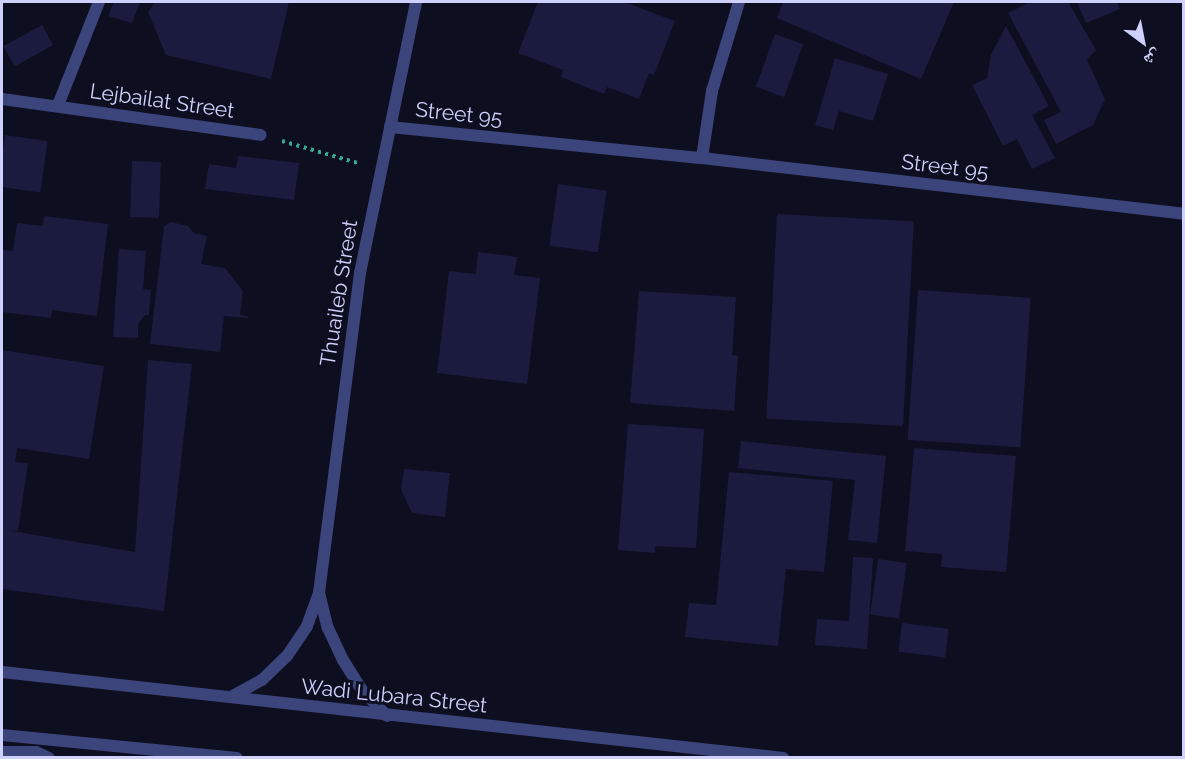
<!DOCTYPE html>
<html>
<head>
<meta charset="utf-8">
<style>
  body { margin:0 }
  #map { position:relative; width:1185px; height:759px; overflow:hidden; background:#0d0e1f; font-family:Raleway,"Noto Naskh Arabic",sans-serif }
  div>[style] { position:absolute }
  .building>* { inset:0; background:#1b1b3f; transform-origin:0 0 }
  .path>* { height:4px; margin-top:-2px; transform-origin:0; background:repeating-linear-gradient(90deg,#34ab8e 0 3px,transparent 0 7.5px) }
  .minor>* { height:12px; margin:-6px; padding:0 6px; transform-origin:6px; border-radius:6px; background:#3b447b }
  .tertiary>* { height:12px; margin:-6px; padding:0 6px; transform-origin:6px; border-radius:6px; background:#3b447b }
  span { translate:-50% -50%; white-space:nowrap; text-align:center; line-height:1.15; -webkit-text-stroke:6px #0d0e1f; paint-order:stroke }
  .street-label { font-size:21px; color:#ced1fc }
  .frame { position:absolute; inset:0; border:3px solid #ced1fc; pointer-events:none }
  .north { position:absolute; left:1113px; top:12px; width:60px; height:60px; -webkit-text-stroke:4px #0d0e1f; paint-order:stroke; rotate:148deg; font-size:16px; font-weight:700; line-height:24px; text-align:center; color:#ced1fc }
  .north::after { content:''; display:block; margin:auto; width:21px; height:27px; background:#ced1fc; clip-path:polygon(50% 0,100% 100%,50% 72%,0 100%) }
</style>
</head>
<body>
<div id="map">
  <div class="building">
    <i style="clip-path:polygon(114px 2px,140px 2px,132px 23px,108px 16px)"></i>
    <i style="clip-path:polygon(155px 2px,289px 2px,271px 79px,166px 55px,148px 12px)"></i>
    <i style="clip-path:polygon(538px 2px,624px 2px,675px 21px,654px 75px,649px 73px,639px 99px,607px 87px,604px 94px,561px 77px,563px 70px,518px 53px)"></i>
    <i style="clip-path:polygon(783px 2px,954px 2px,921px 79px,777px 18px)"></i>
    <i style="clip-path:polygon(1030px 2px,1068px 2px,1096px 50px,1087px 60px,1105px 99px,1093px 125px,1056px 144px,1044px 120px,1061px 112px,1008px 13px)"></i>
    <i style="clip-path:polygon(1077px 2px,1117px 2px,1120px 9px,1086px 23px)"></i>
    <i style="left:42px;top:25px;width:23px;height:44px;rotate:61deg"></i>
    <i style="clip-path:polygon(1006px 26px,1049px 106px,1032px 115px,1055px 158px,1032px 169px,1017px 139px,1003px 146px,972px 85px,987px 78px,991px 55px)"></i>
    <i style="left:775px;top:34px;width:30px;height:56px;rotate:20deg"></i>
    <i style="clip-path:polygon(835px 58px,888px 74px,873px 121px,839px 111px,833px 130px,815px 125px)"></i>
    <i style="left:5px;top:135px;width:43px;height:52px;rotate:8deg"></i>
    <i style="clip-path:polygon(238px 156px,299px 163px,294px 200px,205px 189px,209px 164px,236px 168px)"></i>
    <i style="left:132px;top:161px;width:29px;height:56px;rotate:2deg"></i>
    <i style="left:558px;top:184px;width:49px;height:62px;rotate:8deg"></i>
    <i style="left:777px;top:214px;width:137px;height:205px;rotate:3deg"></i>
    <i style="clip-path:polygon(44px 216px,108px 224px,97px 316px,52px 310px,51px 318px,2px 312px,3px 250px,13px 251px,17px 223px,43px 226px)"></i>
    <i style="clip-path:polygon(171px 222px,188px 226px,194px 233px,207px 236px,201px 264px,225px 268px,243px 291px,240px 315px,248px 316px,248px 318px,224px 316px,220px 352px,150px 344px,164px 226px)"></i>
    <i style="clip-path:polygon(119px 249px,146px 251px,143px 289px,151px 290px,149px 315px,145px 315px,138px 324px,138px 338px,113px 337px)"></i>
    <i style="clip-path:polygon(478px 252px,517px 257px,514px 275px,540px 278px,527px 384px,437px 373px,449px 271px,476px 274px)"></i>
    <i style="left:918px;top:290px;width:113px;height:150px;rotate:4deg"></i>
    <i style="clip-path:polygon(639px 291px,736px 297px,732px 355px,738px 356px,734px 411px,630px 403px)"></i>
    <i style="clip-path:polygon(2px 350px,104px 366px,89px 459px,17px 448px,15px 462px,28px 463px,18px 531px,6px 530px,135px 552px,148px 360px,192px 364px,164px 611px,2px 589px)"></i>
    <i style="clip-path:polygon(628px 424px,704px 429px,696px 548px,655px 546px,655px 553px,618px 550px)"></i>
    <i style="clip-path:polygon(741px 441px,886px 456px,877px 543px,848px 540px,855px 480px,738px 468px)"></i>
    <i style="clip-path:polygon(914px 448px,1016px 456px,1006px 572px,941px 567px,942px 554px,905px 551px)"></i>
    <i style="clip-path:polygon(404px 469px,450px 473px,445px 517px,412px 513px,401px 490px)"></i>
    <i style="clip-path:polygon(729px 472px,833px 481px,824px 572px,786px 569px,778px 646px,685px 637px,689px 603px,716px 605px)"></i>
    <i style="clip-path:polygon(853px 557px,873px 558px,867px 649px,815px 645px,817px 619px,849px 621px)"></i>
    <i style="left:878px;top:559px;width:29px;height:56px;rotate:8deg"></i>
    <i style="left:902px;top:623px;width:47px;height:29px;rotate:7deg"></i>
  </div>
  <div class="path">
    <i style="left:282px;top:141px;width:82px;rotate:16.2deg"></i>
  </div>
  <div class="minor">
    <i style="left:2px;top:99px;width:261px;rotate:7.9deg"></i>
    <i style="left:58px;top:105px;width:111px;rotate:-68.3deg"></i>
    <i style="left:390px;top:127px;width:314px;rotate:5.7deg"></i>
    <i style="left:702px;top:158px;width:485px;rotate:6.6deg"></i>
    <i style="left:702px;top:158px;width:68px;rotate:-81.5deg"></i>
    <i style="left:712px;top:91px;width:93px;rotate:-73.1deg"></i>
    <i style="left:319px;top:593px;width:36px;rotate:76deg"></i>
    <i style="left:328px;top:628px;width:35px;rotate:65deg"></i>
    <i style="left:343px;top:660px;width:36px;rotate:58deg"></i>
    <i style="left:362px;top:690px;width:36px;rotate:46deg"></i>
    <i style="left:231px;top:697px;width:35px;rotate:-29deg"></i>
    <i style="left:262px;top:680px;width:35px;rotate:-44deg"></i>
    <i style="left:287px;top:656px;width:36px;rotate:-56deg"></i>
    <i style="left:307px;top:626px;width:35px;rotate:-70deg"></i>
    <i style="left:319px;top:593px;width:323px;rotate:-82.7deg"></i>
    <i style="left:360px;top:273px;width:277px;rotate:-78.3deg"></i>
    <i style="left:2px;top:752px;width:34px"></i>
    <i style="left:36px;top:752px;width:14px;rotate:25deg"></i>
  </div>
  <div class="tertiary">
    <i style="left:2px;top:672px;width:786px;rotate:6.28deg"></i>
    <i style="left:2px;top:735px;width:236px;rotate:5.6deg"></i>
  </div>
  <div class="street-label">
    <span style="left:162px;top:101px;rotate:8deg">Lejbailat Street</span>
    <span style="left:459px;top:114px;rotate:6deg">Street 95</span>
    <span style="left:945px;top:167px;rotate:7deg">Street 95</span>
    <span style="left:339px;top:293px;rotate:-81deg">Thuaileb Street</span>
    <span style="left:394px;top:696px;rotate:6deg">Wadi Lubara Street</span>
  </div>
  <div class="frame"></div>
  <div class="north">ش</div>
</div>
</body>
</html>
